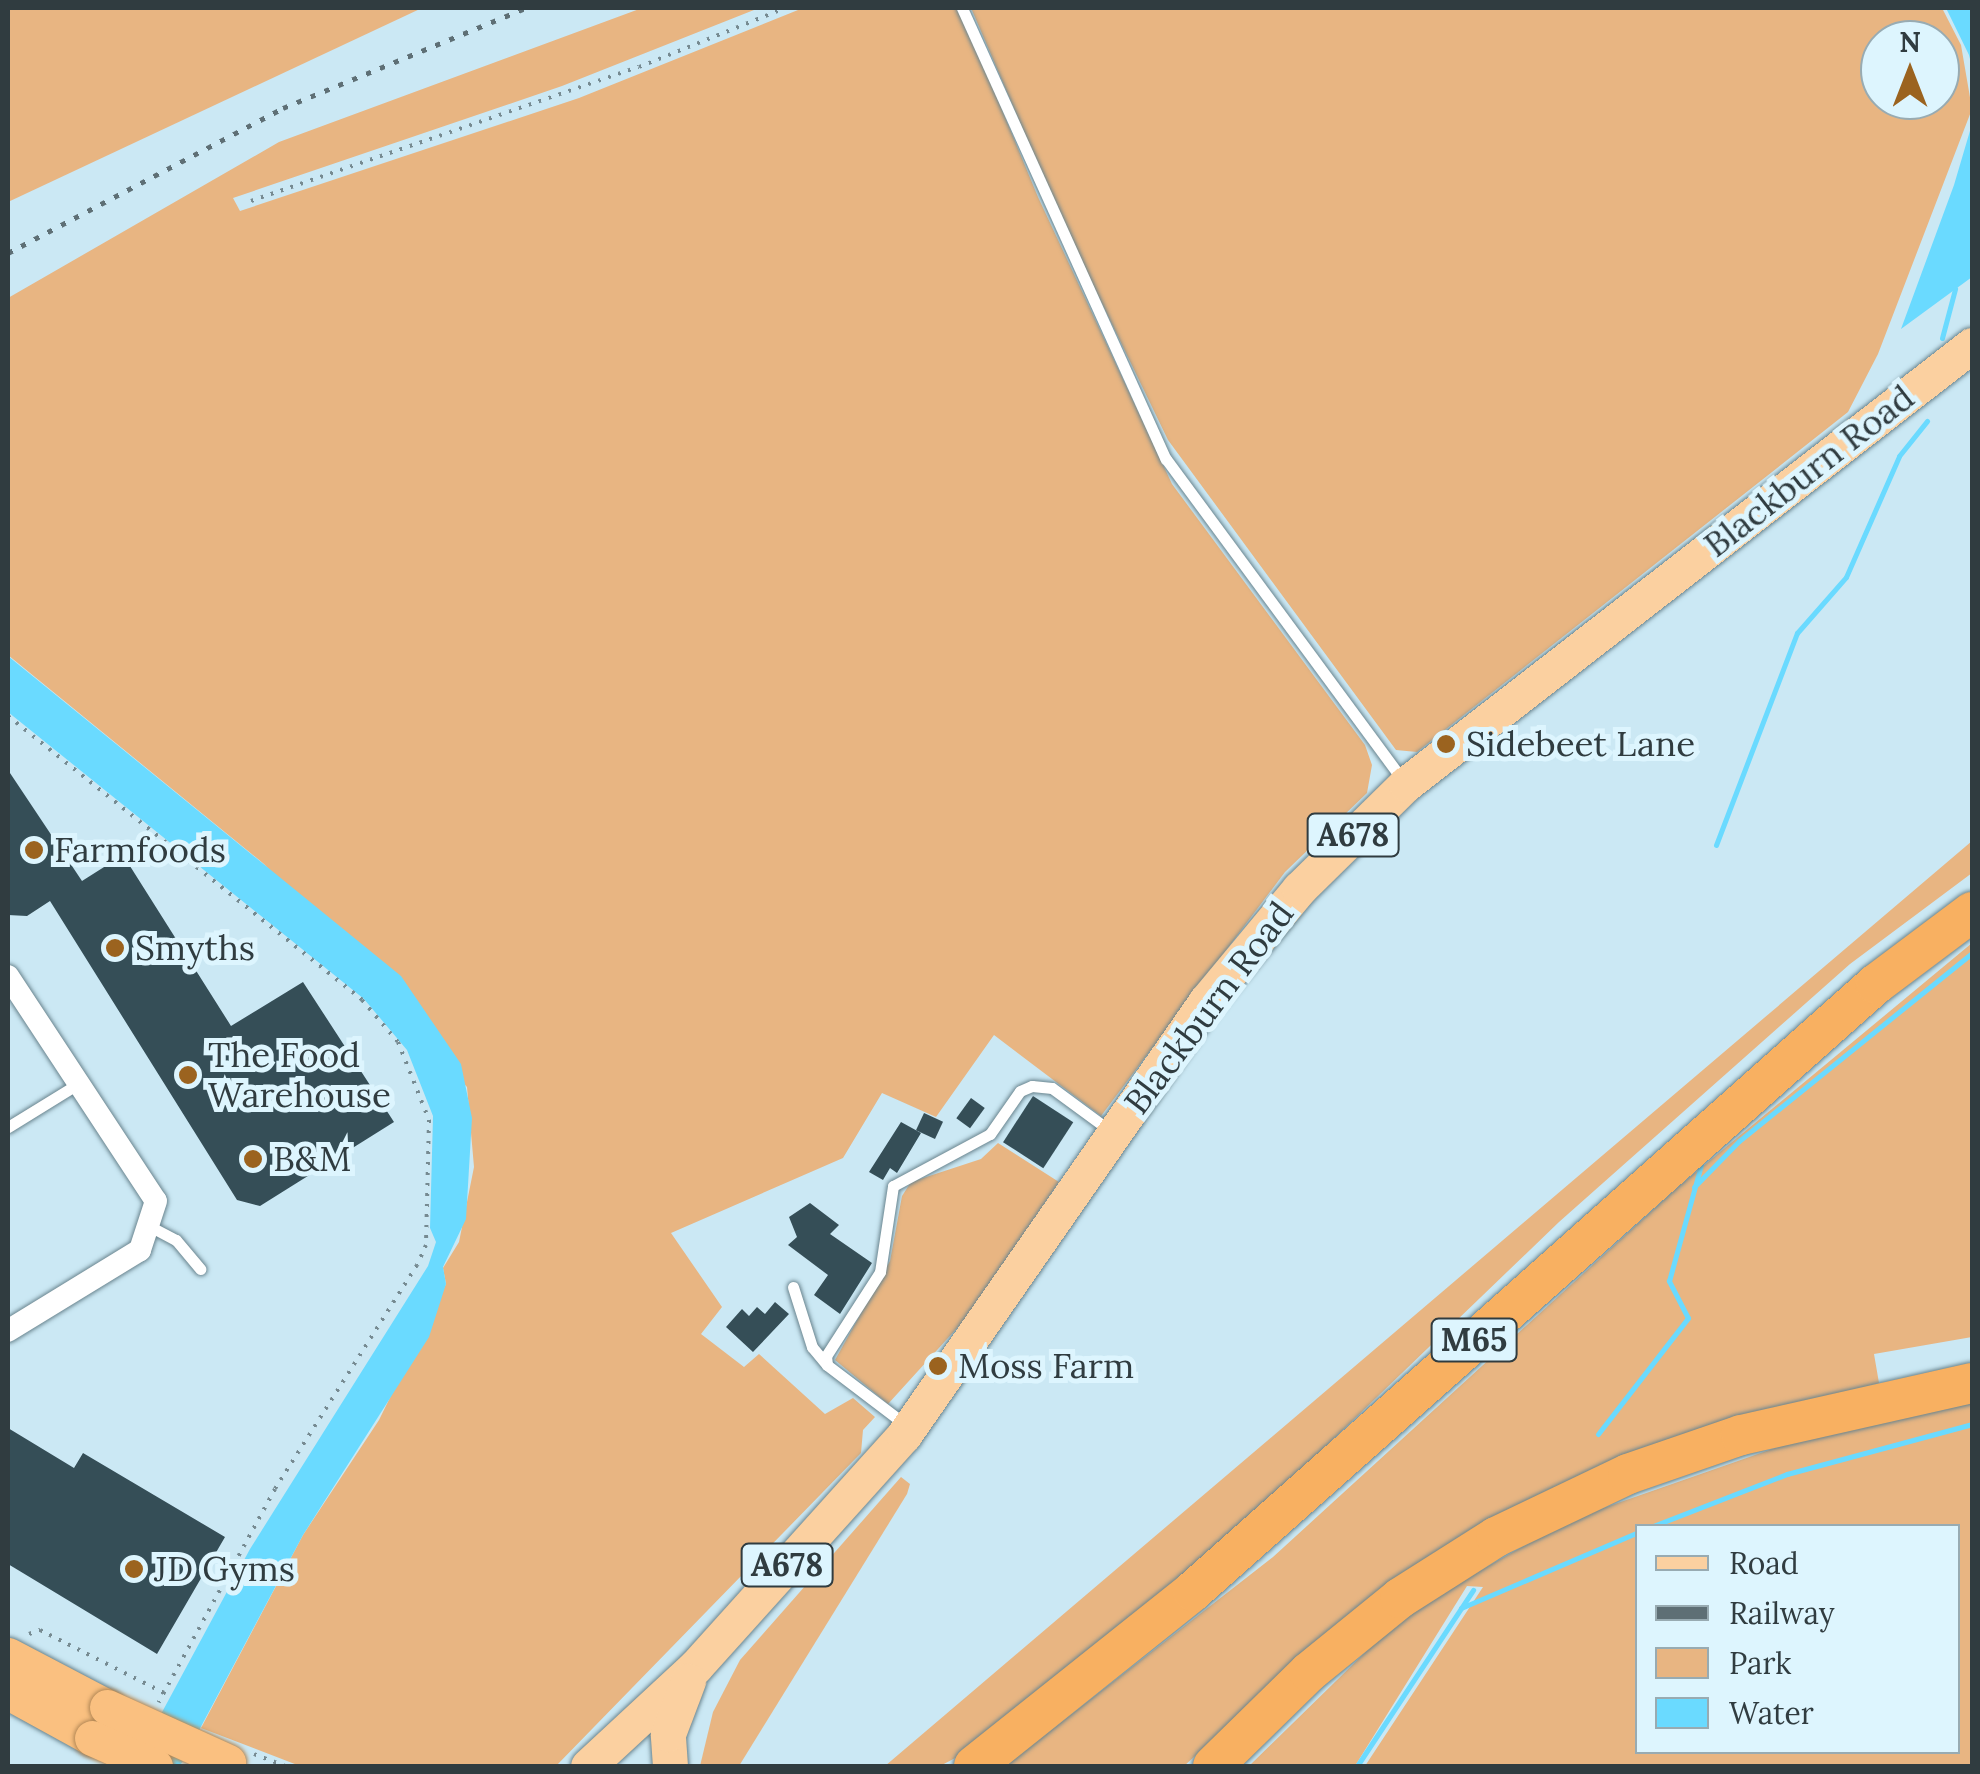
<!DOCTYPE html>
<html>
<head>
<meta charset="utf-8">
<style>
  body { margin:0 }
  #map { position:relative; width:1980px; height:1774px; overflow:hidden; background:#cbe8f4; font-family:Lora,serif }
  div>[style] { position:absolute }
  .green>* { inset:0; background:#e8b582 }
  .water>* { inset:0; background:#6adaff }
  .stream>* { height:5px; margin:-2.5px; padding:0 2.5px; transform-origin:2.5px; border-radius:2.5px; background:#6adaff }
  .building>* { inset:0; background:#354e57; transform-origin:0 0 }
  .path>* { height:4px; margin-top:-2px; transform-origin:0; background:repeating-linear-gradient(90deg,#768a91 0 2.5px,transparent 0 10.5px) }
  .roads { filter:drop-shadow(0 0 2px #69848e) drop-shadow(0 0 2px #69848e) }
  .service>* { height:11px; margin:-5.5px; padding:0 5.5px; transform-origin:5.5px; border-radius:5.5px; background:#fff }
  .minor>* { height:22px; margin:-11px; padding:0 11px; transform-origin:11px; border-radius:11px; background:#fff }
  .primary>* { height:35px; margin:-17.5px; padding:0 17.5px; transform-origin:17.5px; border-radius:17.5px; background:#fbd0a0 }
  .trunk>* { height:35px; margin:-17.5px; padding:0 17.5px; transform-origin:17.5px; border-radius:17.5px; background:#fac080 }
  .motorway>* { height:40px; margin:-20px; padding:0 20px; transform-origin:20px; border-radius:20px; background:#f8b061 }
  .rail>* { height:5px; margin-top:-2.5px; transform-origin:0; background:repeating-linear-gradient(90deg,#5e6f75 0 5px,transparent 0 15px) }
  .bridges { filter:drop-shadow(0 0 2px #b28755) drop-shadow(0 0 2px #b28755) }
  .trunk-bridge>* { height:35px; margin:-17.5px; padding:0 17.5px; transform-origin:17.5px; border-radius:17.5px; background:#fac080 }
  .dots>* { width:28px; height:28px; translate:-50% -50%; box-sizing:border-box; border:5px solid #ddf5fe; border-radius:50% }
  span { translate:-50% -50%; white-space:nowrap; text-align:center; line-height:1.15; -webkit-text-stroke:10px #ddf5fe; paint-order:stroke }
  .shield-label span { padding:2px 8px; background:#ddf5fe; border:2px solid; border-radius:8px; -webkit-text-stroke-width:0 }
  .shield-label { font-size:32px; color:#303c40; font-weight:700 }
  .street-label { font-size:35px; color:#303c40 }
  .poi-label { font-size:35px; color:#303c40 }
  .left { translate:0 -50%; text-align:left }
  .frame { position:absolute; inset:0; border:10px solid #303c40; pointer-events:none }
  .legend { position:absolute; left:1635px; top:1524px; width:325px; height:230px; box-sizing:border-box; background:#ddf5fe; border:2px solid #98abb2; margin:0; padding:12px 18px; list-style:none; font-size:30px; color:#303c40 }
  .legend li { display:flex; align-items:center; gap:20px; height:50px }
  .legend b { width:50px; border:2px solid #98abb2 }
  .north { position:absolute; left:1860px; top:20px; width:100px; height:100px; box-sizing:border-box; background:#ddf5fe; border:2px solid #98abb2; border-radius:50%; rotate:0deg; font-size:28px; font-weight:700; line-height:40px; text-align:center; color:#303c40 }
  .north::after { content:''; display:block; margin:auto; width:35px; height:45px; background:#9b631f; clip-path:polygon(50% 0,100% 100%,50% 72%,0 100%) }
</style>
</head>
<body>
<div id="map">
  <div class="green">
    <i style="clip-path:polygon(8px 8px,422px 8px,8px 202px)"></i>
    <i style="clip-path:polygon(642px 8px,759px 8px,562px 86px,233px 198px,240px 211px,579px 98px,803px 8px,960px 8px,1038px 197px,1172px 484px,1365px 745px,1372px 765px,1367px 793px,1285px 872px,1101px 1116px,994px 1035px,936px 1117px,882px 1093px,843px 1158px,671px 1233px,722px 1307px,701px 1334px,744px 1367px,759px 1354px,825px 1414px,853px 1398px,875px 1417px,863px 1430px,861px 1453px,556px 1766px,300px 1766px,201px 1728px,303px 1535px,379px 1420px,446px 1284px,443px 1268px,459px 1242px,474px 1167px,467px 1087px,264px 864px,8px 655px,8px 298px,279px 142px)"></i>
    <i style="clip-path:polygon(evenodd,971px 8px,1942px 8px,1961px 45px,1972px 109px,1878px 354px,1848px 412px,1417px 752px,1396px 750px,1168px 440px,1063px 223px,971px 8px,1880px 40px,1940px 40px,1940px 100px,1880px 100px,1880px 40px)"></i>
    <i style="clip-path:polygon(1972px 841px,1972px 873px,1850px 964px,1559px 1222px,1195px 1572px,961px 1755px,940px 1766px,885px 1766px)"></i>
    <i style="clip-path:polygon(1972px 943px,1972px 1337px,1874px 1354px,1879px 1383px,1656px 1444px,1510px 1510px,1294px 1667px,1184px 1766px,1005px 1766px,1273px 1557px,1678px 1187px)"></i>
    <i style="clip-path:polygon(998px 1143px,1059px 1182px,968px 1316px,888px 1404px,835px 1360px,890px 1261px,902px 1196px,911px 1182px,981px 1159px)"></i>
    <i style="clip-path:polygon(evenodd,1972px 1403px,1972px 1766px,1365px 1766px,1483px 1587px,1467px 1586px,1355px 1766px,1249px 1766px,1381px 1637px,1442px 1592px,1572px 1519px,1781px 1446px,1972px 1403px,1638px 1526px,1958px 1526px,1958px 1752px,1638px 1752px,1638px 1526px)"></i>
    <i style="clip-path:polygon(901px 1477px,910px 1484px,907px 1494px,739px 1766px,700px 1766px,713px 1712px,740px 1660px)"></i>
  </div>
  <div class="water">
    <i style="clip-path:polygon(1946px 8px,1972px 8px,1972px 67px,1969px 55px)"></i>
    <i style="clip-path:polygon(1972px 124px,1972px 277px,1901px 329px,1954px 185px)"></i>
    <i style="clip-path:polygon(8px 656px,401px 976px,461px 1064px,472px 1118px,466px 1219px,443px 1267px,446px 1284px,429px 1337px,303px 1535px,180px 1766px,133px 1766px,250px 1549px,428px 1266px,436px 1242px,430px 1228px,433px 1116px,407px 1050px,364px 999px,8px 712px)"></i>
  </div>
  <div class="stream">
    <i style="left:1942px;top:338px;width:51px;rotate:-75.1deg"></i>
    <i style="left:1716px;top:845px;width:227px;rotate:-69.1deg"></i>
    <i style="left:1797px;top:633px;width:74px;rotate:-48.8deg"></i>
    <i style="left:1846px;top:577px;width:132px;rotate:-66.3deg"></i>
    <i style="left:1899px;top:456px;width:45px;rotate:-51.3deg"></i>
    <i style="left:1694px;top:1187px;width:64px;rotate:-45.6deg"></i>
    <i style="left:1739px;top:1141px;width:299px;rotate:-38.9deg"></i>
    <i style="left:1598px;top:1434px;width:147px;rotate:-52.2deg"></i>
    <i style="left:1688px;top:1318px;width:42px;rotate:-117.2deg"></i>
    <i style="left:1669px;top:1281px;width:120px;rotate:-74.6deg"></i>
    <i style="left:1653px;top:1526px;width:144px;rotate:-21.2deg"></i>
    <i style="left:1787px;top:1474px;width:192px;rotate:-15.1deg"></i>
    <i style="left:1461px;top:1608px;width:193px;rotate:-23.2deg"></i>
    <i style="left:1357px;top:1766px;width:211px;rotate:-56.6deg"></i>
  </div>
  <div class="building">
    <i style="clip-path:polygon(8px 770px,82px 881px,123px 855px,231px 1026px,303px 982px,394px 1122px,260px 1206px,237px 1200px,50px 901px,27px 916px,8px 915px)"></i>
    <i style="left:1033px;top:1096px;width:48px;height:55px;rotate:33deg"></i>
    <i style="left:971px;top:1098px;width:17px;height:25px;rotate:36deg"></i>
    <i style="left:924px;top:1113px;width:21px;height:19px;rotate:25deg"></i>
    <i style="clip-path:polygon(901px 1122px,921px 1133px,897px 1173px,890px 1168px,883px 1180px,869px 1172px)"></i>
    <i style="clip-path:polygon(810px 1203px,839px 1225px,830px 1234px,872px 1263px,840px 1314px,814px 1295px,828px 1275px,788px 1245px,797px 1237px,789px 1217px)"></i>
    <i style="clip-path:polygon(775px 1302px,789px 1314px,753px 1352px,726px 1327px,742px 1309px,749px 1316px,757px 1307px,765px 1314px)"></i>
    <i style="clip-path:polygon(8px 1428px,74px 1468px,83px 1453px,225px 1537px,157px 1654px,8px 1564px)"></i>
  </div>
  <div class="path">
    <i style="left:251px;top:201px;width:410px;rotate:-19.1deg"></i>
    <i style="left:639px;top:67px;width:157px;rotate:-22deg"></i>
    <i style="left:8px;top:716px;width:454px;rotate:38.7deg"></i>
    <i style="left:362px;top:1000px;width:55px;rotate:49.4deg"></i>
    <i style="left:398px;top:1042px;width:84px;rotate:68.3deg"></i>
    <i style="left:429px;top:1120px;width:125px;rotate:91.4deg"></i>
    <i style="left:426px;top:1245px;width:22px;rotate:114deg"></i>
    <i style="left:417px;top:1265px;width:265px;rotate:122.4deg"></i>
    <i style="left:275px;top:1489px;width:243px;rotate:118.6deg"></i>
    <i style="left:29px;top:1634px;width:12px;rotate:-20deg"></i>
    <i style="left:40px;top:1630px;width:139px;rotate:26.9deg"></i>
    <i style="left:254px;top:1754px;width:33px;rotate:21deg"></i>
  </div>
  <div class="roads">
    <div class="service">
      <i style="left:962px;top:8px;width:495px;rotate:65.7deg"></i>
      <i style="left:1166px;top:459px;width:400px;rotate:53.6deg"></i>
      <i style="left:8px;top:1127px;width:86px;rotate:-31.7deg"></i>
      <i style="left:153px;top:1228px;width:26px;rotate:28deg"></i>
      <i style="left:176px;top:1240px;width:38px;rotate:50deg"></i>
      <i style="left:793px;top:1287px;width:63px;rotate:72.4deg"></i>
      <i style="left:812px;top:1347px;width:23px;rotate:50deg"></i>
      <i style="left:906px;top:1425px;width:99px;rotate:-142.8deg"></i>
      <i style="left:827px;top:1365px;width:9px;rotate:-96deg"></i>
      <i style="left:826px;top:1356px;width:100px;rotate:-57.3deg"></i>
      <i style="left:880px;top:1272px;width:87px;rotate:-81.4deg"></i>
      <i style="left:893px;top:1186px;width:110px;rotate:-28.2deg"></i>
      <i style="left:990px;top:1134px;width:52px;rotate:-55.1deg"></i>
      <i style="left:1020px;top:1091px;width:13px;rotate:-23deg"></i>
      <i style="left:1032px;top:1086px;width:20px;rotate:6deg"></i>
      <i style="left:1052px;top:1088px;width:74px;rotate:36.3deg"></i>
    </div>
    <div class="minor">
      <i style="left:8px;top:976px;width:269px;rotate:56.7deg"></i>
      <i style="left:156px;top:1201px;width:52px;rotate:108.1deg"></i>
      <i style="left:140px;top:1250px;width:155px;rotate:148.5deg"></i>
    </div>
    <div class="primary">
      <i style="left:588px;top:1766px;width:147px;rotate:-42.8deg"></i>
      <i style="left:696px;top:1666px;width:311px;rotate:-48deg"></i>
      <i style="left:904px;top:1435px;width:529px;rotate:-55.17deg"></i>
      <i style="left:1206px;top:1001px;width:146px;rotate:-50.3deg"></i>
      <i style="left:1299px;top:889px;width:150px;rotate:-44.5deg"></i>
      <i style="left:1406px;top:784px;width:716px;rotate:-37.8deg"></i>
      <i style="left:670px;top:1766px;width:32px;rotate:-94deg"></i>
      <i style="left:668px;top:1734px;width:57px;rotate:-69.3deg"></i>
    </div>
    <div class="trunk">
      <i style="left:8px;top:1655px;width:112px;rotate:27.7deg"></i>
      <i style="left:8px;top:1692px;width:96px;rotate:28.7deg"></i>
    </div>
    <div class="motorway">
      <i style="left:974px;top:1766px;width:280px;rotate:-38.6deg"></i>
      <i style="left:1193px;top:1591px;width:914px;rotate:-41.63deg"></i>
      <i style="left:1876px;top:984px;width:120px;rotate:-36.9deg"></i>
      <i style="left:1213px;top:1766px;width:134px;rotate:-44.4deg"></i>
      <i style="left:1309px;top:1672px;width:117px;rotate:-39.1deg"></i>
      <i style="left:1400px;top:1598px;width:114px;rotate:-32.4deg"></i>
      <i style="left:1496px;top:1537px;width:146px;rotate:-25.5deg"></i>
      <i style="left:1628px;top:1474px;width:120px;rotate:-19deg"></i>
      <i style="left:1741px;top:1435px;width:237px;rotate:-12.7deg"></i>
    </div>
  </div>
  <div class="rail">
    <i style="left:8px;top:253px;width:311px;rotate:-27.8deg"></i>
    <i style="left:283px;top:108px;width:263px;rotate:-22.4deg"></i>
  </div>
  <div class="bridges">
    <div class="trunk-bridge">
      <i style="left:107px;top:1707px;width:133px;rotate:24.4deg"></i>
      <i style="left:92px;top:1738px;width:69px;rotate:24deg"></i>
    </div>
  </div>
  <div class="dots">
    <i style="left:1446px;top:744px;background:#9b631f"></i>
    <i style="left:34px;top:850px;background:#9b631f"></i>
    <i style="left:115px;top:948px;background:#9b631f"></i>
    <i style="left:188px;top:1075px;background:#9b631f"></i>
    <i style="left:253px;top:1159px;background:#9b631f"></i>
    <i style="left:938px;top:1366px;background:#9b631f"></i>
    <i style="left:134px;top:1569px;background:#9b631f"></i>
  </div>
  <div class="shield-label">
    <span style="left:1353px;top:835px">A678</span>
    <span style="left:1474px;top:1340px">M65</span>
    <span style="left:787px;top:1565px">A678</span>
  </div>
  <div class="street-label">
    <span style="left:1809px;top:471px;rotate:-38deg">Blackburn Road</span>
    <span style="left:1209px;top:1008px;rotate:-53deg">Blackburn Road</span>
  </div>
  <div class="poi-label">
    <span class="left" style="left:1466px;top:744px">Sidebeet Lane</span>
    <span class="left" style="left:54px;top:850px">Farmfoods</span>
    <span class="left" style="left:135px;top:948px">Smyths</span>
    <span class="left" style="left:208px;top:1075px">The Food<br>Warehouse</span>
    <span class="left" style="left:273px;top:1159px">B&amp;M</span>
    <span class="left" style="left:958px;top:1366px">Moss Farm</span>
    <span class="left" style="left:154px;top:1569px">JD Gyms</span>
  </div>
  <div class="frame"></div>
  <ul class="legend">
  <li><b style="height:12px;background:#fbd0a0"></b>Road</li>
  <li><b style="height:12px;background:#5e6f75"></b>Railway</li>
  <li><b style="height:28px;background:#e8b582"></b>Park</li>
  <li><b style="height:28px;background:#6adaff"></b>Water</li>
  </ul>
  <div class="north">N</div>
</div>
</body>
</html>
